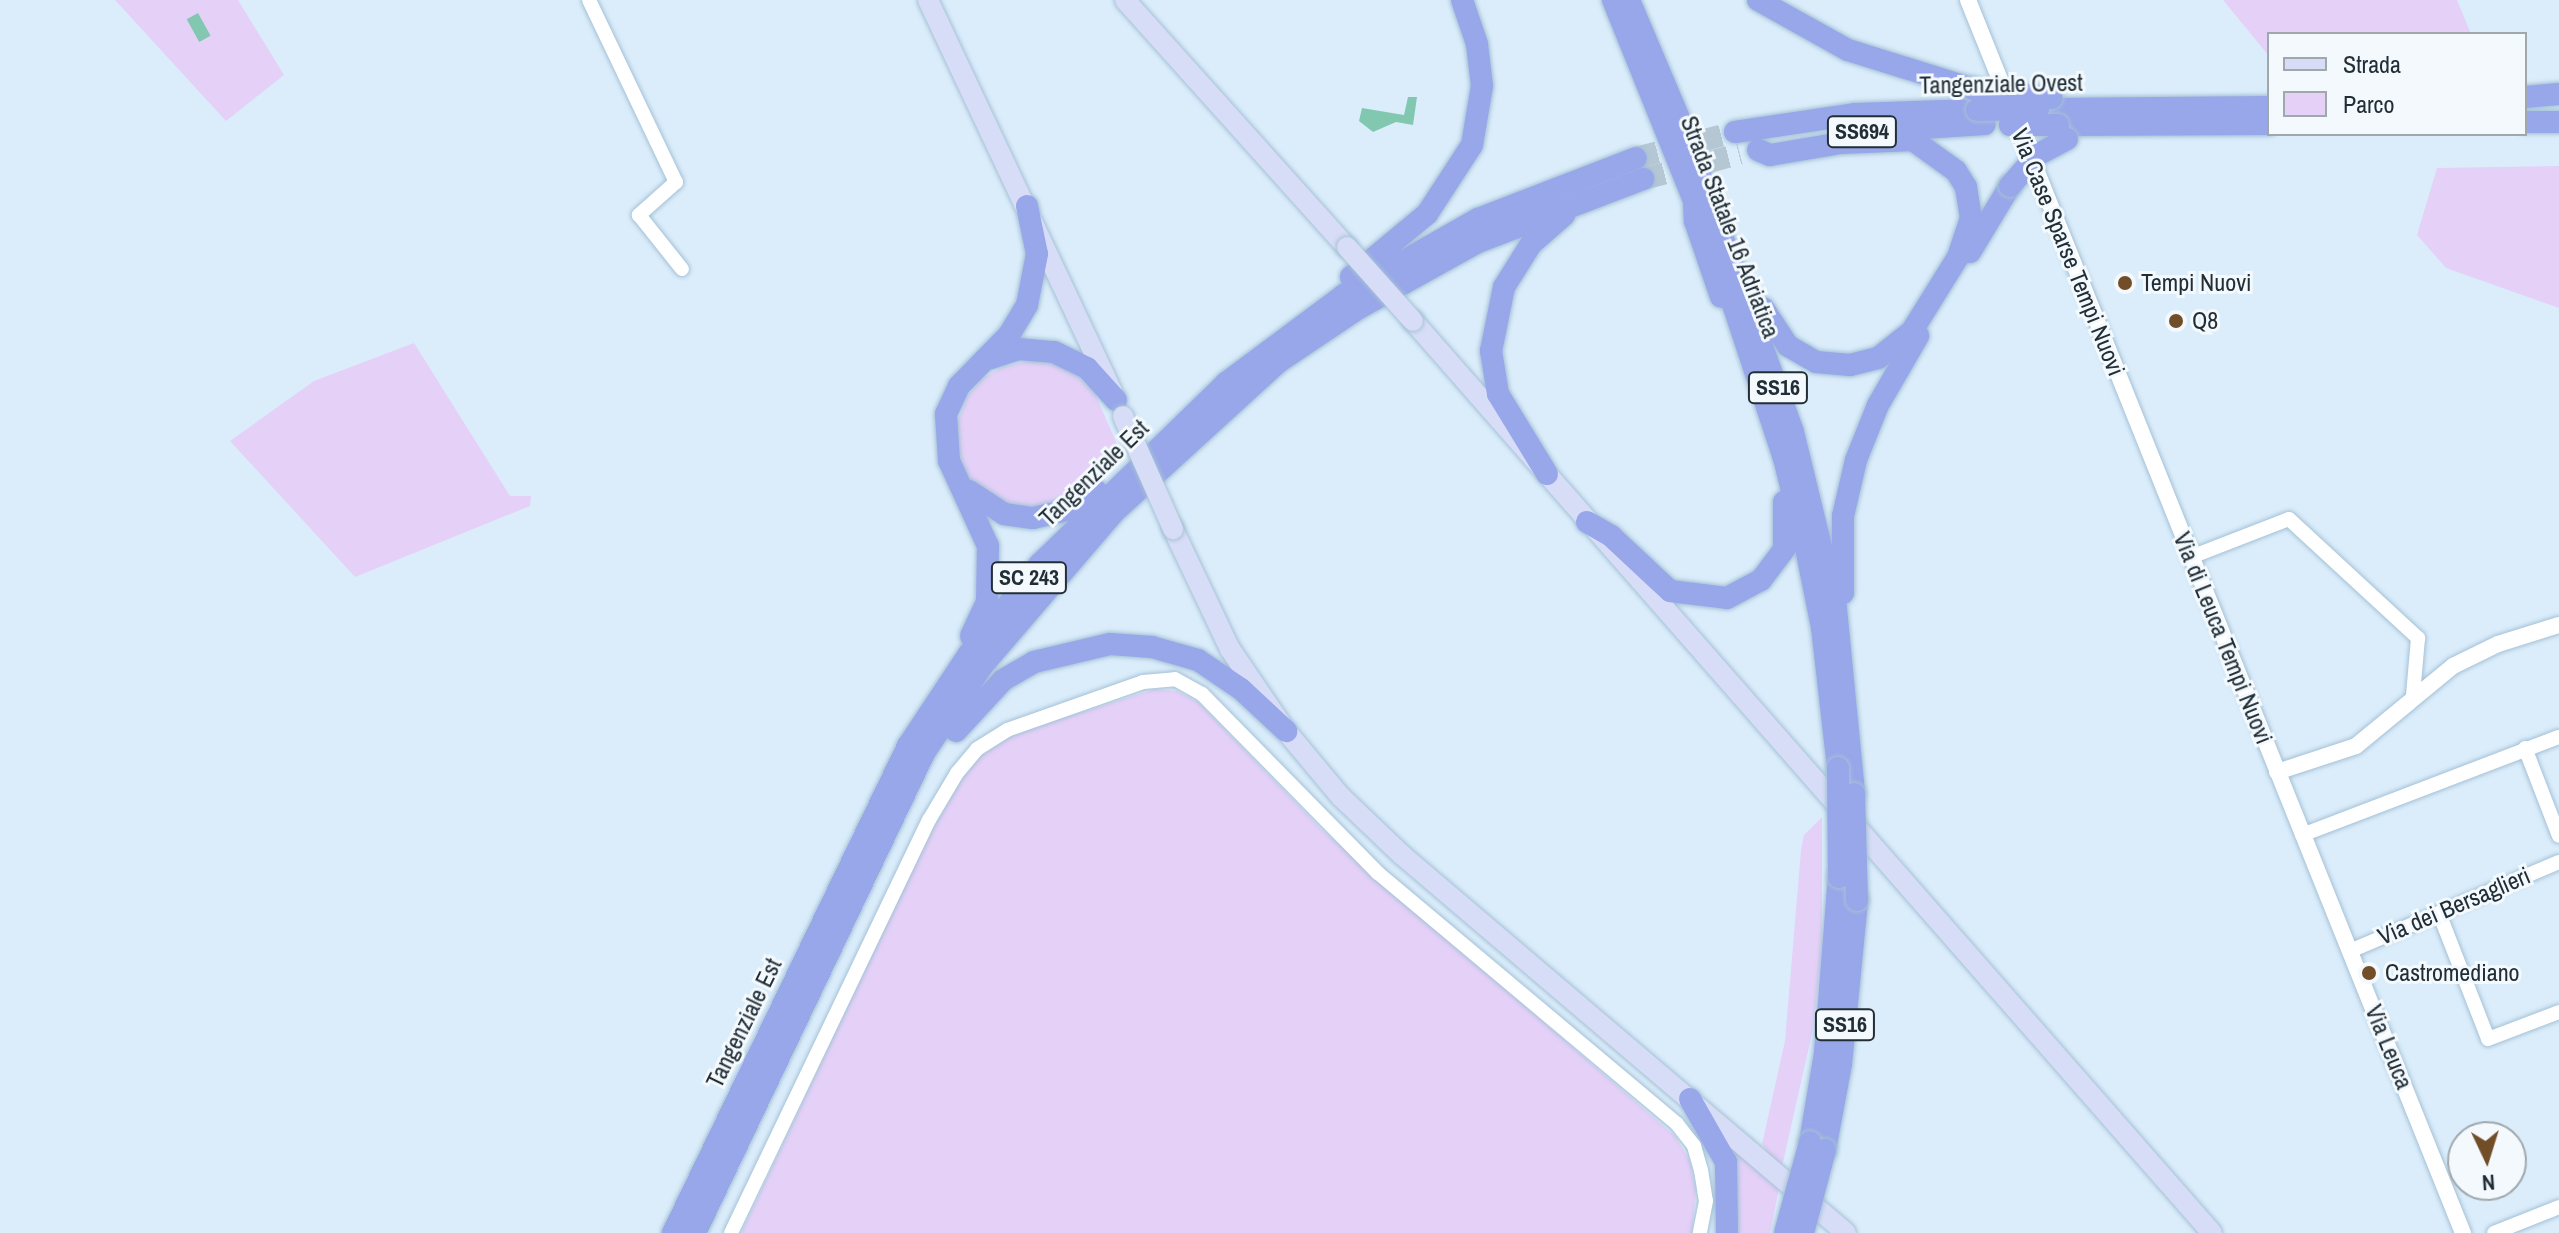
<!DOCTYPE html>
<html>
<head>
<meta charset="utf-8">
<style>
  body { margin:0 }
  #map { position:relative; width:2559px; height:1233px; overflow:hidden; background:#dbedfb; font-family:"Archivo Narrow",sans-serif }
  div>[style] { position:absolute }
  .green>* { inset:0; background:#e5d0f8 }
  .water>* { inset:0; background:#82c8b0; transform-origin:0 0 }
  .trunk-tunnel>* { height:22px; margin-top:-11px; transform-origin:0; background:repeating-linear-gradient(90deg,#b6c7d4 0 22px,transparent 0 33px) }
  .roads { filter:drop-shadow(0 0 2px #a4c1d6) drop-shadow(0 0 2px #a4c1d6) }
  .minor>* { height:14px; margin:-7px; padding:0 7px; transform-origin:7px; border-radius:7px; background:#fff }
  .tertiary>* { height:16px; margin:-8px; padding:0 8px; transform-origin:8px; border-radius:8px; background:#fff }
  .secondary>* { height:20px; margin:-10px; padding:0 10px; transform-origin:10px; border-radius:10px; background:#d8ddf7 }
  .trunk>* { height:22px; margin:-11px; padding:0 11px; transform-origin:11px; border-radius:11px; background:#98a6ea }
  .bridges { filter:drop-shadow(0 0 2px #a4c1d6) drop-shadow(0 0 2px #a4c1d6) }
  .secondary-bridge>* { height:20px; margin:-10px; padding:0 10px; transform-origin:10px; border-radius:10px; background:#d8ddf7 }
  .trunk-bridge>* { height:22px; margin:-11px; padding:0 11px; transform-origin:11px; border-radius:11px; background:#98a6ea }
  .dots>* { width:22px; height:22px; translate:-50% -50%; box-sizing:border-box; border:4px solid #f3f9fd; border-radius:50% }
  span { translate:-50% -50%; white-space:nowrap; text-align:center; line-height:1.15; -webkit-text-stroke:6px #f3f9fd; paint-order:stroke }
  .shield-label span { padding:2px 6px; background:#f3f9fd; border:2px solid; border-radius:6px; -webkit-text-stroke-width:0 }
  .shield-label { font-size:22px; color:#222e36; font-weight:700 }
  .street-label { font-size:24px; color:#222e36 }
  .poi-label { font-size:24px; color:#222e36 }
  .left { translate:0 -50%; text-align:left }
  .legend { position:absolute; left:2267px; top:32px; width:260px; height:104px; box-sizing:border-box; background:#f3f9fd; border:2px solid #9fa8ad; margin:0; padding:10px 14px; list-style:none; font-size:24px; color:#222e36 }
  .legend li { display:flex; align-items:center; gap:16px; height:40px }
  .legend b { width:40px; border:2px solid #9fa8ad }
  .north { position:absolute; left:2447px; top:1121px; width:80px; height:80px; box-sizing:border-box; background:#f3f9fd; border:2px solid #9fa8ad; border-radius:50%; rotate:176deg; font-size:22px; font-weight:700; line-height:32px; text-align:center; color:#222e36 }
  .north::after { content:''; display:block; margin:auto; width:28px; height:36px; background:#714e27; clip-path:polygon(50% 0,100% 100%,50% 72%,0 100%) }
</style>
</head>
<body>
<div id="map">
  <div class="green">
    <i style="clip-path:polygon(115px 0,238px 0,284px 75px,226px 121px)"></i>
    <i style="clip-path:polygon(2223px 0,2457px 0,2471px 34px,2269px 34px,2269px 56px)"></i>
    <i style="clip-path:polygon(2559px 166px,2559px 308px,2446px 268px,2417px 235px,2437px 168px)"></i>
    <i style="clip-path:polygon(414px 343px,510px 496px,531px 496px,530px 506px,355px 577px,230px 441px,314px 381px)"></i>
    <i style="clip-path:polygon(1030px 361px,1055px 364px,1077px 376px,1095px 394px,1121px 453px,1070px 502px,1022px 511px,978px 490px,964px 470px,956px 446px,958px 421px,967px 397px,983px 378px,1005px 366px)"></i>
    <i style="clip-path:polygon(1155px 689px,1177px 691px,1199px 703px,1321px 829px,1675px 1136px,1690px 1161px,1696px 1189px,1692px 1233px,741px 1233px,924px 845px,962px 777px,985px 751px,1010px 735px)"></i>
    <i style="clip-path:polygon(1822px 817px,1822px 946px,1813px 1029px,1781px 1171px,1762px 1144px,1785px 1041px,1801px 850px,1804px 835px)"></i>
    <i style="clip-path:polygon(1731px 1147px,1779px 1188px,1770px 1233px,1730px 1233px)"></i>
  </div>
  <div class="water">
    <i style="left:198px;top:13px;width:26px;height:13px;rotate:61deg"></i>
    <i style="clip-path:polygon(1408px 97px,1417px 97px,1413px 125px,1396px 122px,1373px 132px,1359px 121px,1362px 108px,1404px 115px)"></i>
  </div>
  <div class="trunk-tunnel">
    <i style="left:1636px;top:158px;width:102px;rotate:-14.7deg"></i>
    <i style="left:1643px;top:179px;width:100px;rotate:-14.5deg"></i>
  </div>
  <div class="roads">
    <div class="minor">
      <i style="left:589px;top:0;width:202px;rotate:64.5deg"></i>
      <i style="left:676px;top:182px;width:50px;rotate:138.3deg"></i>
      <i style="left:639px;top:215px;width:69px;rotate:51.5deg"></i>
      <i style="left:2191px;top:557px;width:105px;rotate:-21.2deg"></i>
      <i style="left:2289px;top:519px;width:176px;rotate:42.7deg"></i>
      <i style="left:2418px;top:638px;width:57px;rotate:95deg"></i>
      <i style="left:2525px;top:748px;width:94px;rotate:68.9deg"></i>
      <i style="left:2302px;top:835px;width:275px;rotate:-20.9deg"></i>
      <i style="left:2439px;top:913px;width:135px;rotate:68.7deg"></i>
      <i style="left:2488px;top:1039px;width:76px;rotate:-20.8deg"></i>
      <i style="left:2350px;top:951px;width:227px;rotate:-23.1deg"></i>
      <i style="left:731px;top:1233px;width:458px;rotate:-64.4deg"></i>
      <i style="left:929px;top:820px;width:55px;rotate:-59.2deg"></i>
      <i style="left:957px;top:773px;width:31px;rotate:-50deg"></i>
      <i style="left:977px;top:749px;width:36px;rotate:-32deg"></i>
      <i style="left:1007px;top:730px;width:144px;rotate:-19.4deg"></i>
      <i style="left:1143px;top:682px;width:32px;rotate:-5deg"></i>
      <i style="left:1175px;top:679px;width:31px;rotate:29deg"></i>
      <i style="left:1202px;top:694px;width:251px;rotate:45.5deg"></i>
      <i style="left:1378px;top:873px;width:390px;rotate:40deg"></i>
      <i style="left:1677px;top:1124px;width:28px;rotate:52deg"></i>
      <i style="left:1694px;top:1146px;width:25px;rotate:74deg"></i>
      <i style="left:1701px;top:1170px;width:31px;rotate:81deg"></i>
      <i style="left:1706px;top:1201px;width:33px;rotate:101deg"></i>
      <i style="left:2494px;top:1233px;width:70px;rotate:-21.8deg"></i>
    </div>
    <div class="tertiary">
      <i style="left:1968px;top:0;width:1329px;rotate:68.13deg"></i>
      <i style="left:2277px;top:772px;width:83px;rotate:-18.2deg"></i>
      <i style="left:2356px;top:746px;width:126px;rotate:-39.5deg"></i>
      <i style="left:2453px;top:666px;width:50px;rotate:-26.1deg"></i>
      <i style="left:2498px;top:644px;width:64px;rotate:-17.3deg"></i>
    </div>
    <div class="secondary">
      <i style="left:928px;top:0;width:432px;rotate:64.8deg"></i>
      <i style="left:1125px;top:0;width:332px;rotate:48.1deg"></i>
      <i style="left:1413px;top:321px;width:1212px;rotate:48.78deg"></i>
      <i style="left:1173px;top:529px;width:133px;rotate:64.6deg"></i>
      <i style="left:1230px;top:649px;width:99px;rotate:55.7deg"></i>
      <i style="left:1286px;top:731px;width:86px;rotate:50.2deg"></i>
      <i style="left:1341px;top:797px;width:84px;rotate:43.6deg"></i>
      <i style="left:1402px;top:855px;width:583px;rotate:40.41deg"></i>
    </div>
    <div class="trunk">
      <i style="left:1613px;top:0;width:219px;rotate:68deg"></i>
      <i style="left:1629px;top:0;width:139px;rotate:67.1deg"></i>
      <i style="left:1683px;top:128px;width:323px;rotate:70.1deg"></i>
      <i style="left:1793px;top:432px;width:182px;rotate:76.3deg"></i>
      <i style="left:1836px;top:609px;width:186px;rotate:84.4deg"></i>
      <i style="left:1758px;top:0;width:103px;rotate:29.1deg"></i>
      <i style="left:1848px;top:50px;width:131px;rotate:17.3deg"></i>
      <i style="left:2525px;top:97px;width:34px;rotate:-5deg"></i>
      <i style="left:2051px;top:109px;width:218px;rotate:-0.5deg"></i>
      <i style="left:2525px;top:122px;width:34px"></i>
      <i style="left:2058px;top:125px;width:211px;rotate:-0.3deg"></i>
      <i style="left:1891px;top:130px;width:94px;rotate:-3.7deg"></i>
      <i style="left:1735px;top:132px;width:121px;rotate:-8.5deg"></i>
      <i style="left:1855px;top:114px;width:122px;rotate:-1.9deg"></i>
      <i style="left:1758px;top:150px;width:13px;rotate:23deg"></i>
      <i style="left:1770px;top:155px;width:72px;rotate:-9.6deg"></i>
      <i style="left:1841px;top:143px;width:72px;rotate:-2.4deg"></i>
      <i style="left:1913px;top:140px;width:53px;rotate:35.8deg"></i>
      <i style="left:1956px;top:171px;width:19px;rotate:58deg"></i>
      <i style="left:1966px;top:187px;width:31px;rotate:81deg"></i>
      <i style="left:1971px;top:218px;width:41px;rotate:108.4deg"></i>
      <i style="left:1958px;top:257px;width:87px;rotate:121.9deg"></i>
      <i style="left:1912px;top:331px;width:43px;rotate:141.5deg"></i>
      <i style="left:1878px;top:358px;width:29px;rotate:166deg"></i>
      <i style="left:1850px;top:365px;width:34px;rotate:-175deg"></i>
      <i style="left:1816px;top:362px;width:32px;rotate:-150deg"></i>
      <i style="left:1788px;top:346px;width:45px;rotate:-123.3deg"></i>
      <i style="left:1694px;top:198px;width:23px;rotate:88deg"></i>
      <i style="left:1695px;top:221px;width:80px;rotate:71.1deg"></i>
      <i style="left:1970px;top:252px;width:77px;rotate:-58.8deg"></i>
      <i style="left:1351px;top:277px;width:99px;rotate:-39.7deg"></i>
      <i style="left:1427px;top:214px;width:82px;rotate:-56.9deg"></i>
      <i style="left:1472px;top:145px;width:60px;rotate:-80.4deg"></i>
      <i style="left:1482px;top:86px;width:42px;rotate:-96.8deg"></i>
      <i style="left:1477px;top:44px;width:46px;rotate:-108.8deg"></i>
      <i style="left:1725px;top:280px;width:188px;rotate:71.7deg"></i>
      <i style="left:1784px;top:458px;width:93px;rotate:76.3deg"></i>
      <i style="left:1806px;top:548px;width:81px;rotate:78.6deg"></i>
      <i style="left:1822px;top:627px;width:142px;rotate:83.5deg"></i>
      <i style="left:991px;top:358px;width:28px;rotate:-18deg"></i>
      <i style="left:1018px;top:349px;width:36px;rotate:5deg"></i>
      <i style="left:1054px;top:352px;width:37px;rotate:26deg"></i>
      <i style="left:1087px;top:368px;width:43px;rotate:47.8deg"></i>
      <i style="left:1547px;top:474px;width:94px;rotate:-121.5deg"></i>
      <i style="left:1498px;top:394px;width:44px;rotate:-99.2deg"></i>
      <i style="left:1491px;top:351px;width:65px;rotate:-78.5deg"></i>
      <i style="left:1504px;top:287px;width:51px;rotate:-57.9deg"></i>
      <i style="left:1531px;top:244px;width:44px;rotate:-41.3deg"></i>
      <i style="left:969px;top:491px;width:42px;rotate:33.3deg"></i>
      <i style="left:1004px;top:514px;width:29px;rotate:8deg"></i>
      <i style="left:1033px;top:518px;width:36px;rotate:-13deg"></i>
      <i style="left:1068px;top:510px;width:34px;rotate:-34deg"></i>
      <i style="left:1587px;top:522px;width:28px;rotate:30deg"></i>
      <i style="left:1611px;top:536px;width:81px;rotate:43deg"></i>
      <i style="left:1670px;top:591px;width:57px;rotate:7deg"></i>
      <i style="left:1727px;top:598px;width:38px;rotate:-28deg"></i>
      <i style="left:1761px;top:580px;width:39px;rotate:-53deg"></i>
      <i style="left:1784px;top:549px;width:47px;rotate:-90deg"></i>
      <i style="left:1843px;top:593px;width:77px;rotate:-90deg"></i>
      <i style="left:1843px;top:516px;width:57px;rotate:-76.9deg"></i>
      <i style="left:1856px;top:460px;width:59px;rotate:-68.2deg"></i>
      <i style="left:1878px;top:405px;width:80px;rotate:-59.9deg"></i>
      <i style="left:971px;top:636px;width:38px;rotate:-65deg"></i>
      <i style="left:987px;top:602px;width:56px;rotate:-89deg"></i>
      <i style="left:988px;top:546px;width:94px;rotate:-114.6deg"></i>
      <i style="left:949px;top:461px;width:47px;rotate:-93.7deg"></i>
      <i style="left:946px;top:414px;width:31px;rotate:-65deg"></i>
      <i style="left:959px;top:386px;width:71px;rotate:-45.6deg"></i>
      <i style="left:1009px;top:335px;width:35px;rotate:-59deg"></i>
      <i style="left:1027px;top:305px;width:52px;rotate:-78.9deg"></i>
      <i style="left:1037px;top:254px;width:49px;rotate:-101.8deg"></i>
      <i style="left:956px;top:731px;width:69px;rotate:-47.3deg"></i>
      <i style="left:1003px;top:680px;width:36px;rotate:-30deg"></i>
      <i style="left:1034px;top:662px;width:78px;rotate:-13.3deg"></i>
      <i style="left:1110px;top:644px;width:42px;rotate:4.1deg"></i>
      <i style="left:1152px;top:647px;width:48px;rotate:15.8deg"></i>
      <i style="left:1198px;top:660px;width:52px;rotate:34deg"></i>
      <i style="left:1241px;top:689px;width:62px;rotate:43deg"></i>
      <i style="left:1690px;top:1099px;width:73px;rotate:60.3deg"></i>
      <i style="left:1726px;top:1162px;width:71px;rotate:89.2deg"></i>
      <i style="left:1810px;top:1142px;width:90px;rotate:-80.4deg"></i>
      <i style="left:1825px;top:1053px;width:177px;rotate:-85.5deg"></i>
      <i style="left:1825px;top:1150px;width:87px;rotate:-79.5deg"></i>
      <i style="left:1841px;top:1064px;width:165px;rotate:-84.4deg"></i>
      <i style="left:673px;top:1233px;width:541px;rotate:-64.24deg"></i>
      <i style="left:908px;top:746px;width:110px;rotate:-56.5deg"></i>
      <i style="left:969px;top:654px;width:115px;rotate:-51.7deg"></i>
      <i style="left:1040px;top:564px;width:260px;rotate:-44.2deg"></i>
      <i style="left:1226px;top:383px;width:147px;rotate:-36.7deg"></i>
      <i style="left:1344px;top:295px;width:154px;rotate:-29.6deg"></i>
      <i style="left:1478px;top:219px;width:169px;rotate:-21.1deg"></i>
      <i style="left:695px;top:1233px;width:532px;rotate:-64.49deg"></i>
      <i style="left:924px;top:753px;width:105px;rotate:-56.3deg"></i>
      <i style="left:982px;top:666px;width:201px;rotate:-49.4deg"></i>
      <i style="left:1113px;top:513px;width:222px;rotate:-42.4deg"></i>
      <i style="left:1277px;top:363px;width:99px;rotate:-33.9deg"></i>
      <i style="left:1359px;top:308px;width:136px;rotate:-29deg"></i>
      <i style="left:1478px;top:242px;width:177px;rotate:-20.9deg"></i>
    </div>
  </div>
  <div class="bridges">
    <div class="secondary-bridge">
      <i style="left:1347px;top:247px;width:99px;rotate:48.3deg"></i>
      <i style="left:1123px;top:416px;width:124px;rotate:66.1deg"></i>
    </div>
    <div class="trunk-bridge">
      <i style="left:1973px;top:89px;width:79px;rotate:6.6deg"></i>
      <i style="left:1977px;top:110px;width:61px;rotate:-0.9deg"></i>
      <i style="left:2010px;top:125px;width:48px"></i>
      <i style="left:2010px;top:186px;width:41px;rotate:-48.9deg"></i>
      <i style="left:2037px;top:155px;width:34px;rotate:-28deg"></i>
      <i style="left:1838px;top:768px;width:109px;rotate:89.5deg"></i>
      <i style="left:1854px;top:794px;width:106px;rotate:88.4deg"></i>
      <i style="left:1785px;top:1233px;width:94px;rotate:-74.6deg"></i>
      <i style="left:1803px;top:1233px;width:86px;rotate:-75.2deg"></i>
    </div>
  </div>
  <div class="dots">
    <i style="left:2125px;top:283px;background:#714e27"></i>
    <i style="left:2176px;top:321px;background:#714e27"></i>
    <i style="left:2369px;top:973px;background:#714e27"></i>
  </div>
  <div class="shield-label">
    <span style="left:1862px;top:132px">SS694</span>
    <span style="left:1778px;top:388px">SS16</span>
    <span style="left:1029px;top:578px">SC 243</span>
    <span style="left:1845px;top:1025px">SS16</span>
  </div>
  <div class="street-label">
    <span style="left:2001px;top:84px;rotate:-1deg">Tangenziale Ovest</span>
    <span style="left:1730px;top:227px;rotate:69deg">Strada Statale 16 Adriatica</span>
    <span style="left:2068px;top:252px;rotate:68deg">Via Case Sparse Tempi Nuovi</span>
    <span style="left:1094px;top:473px;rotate:-44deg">Tangenziale Est</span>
    <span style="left:2223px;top:638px;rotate:68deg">Via di Leuca Tempi Nuovi</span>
    <span style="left:2454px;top:906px;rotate:-23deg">Via dei Bersaglieri</span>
    <span style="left:744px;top:1023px;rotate:-64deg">Tangenziale Est</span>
    <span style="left:2389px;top:1047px;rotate:68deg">Via Leuca</span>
  </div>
  <div class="poi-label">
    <span class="left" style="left:2141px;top:283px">Tempi Nuovi</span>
    <span class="left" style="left:2192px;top:321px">Q8</span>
    <span class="left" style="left:2385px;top:973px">Castromediano</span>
  </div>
  <ul class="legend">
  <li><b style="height:10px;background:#d8ddf7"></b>Strada</li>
  <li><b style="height:22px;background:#e5d0f8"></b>Parco</li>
  </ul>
  <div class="north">N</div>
</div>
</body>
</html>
